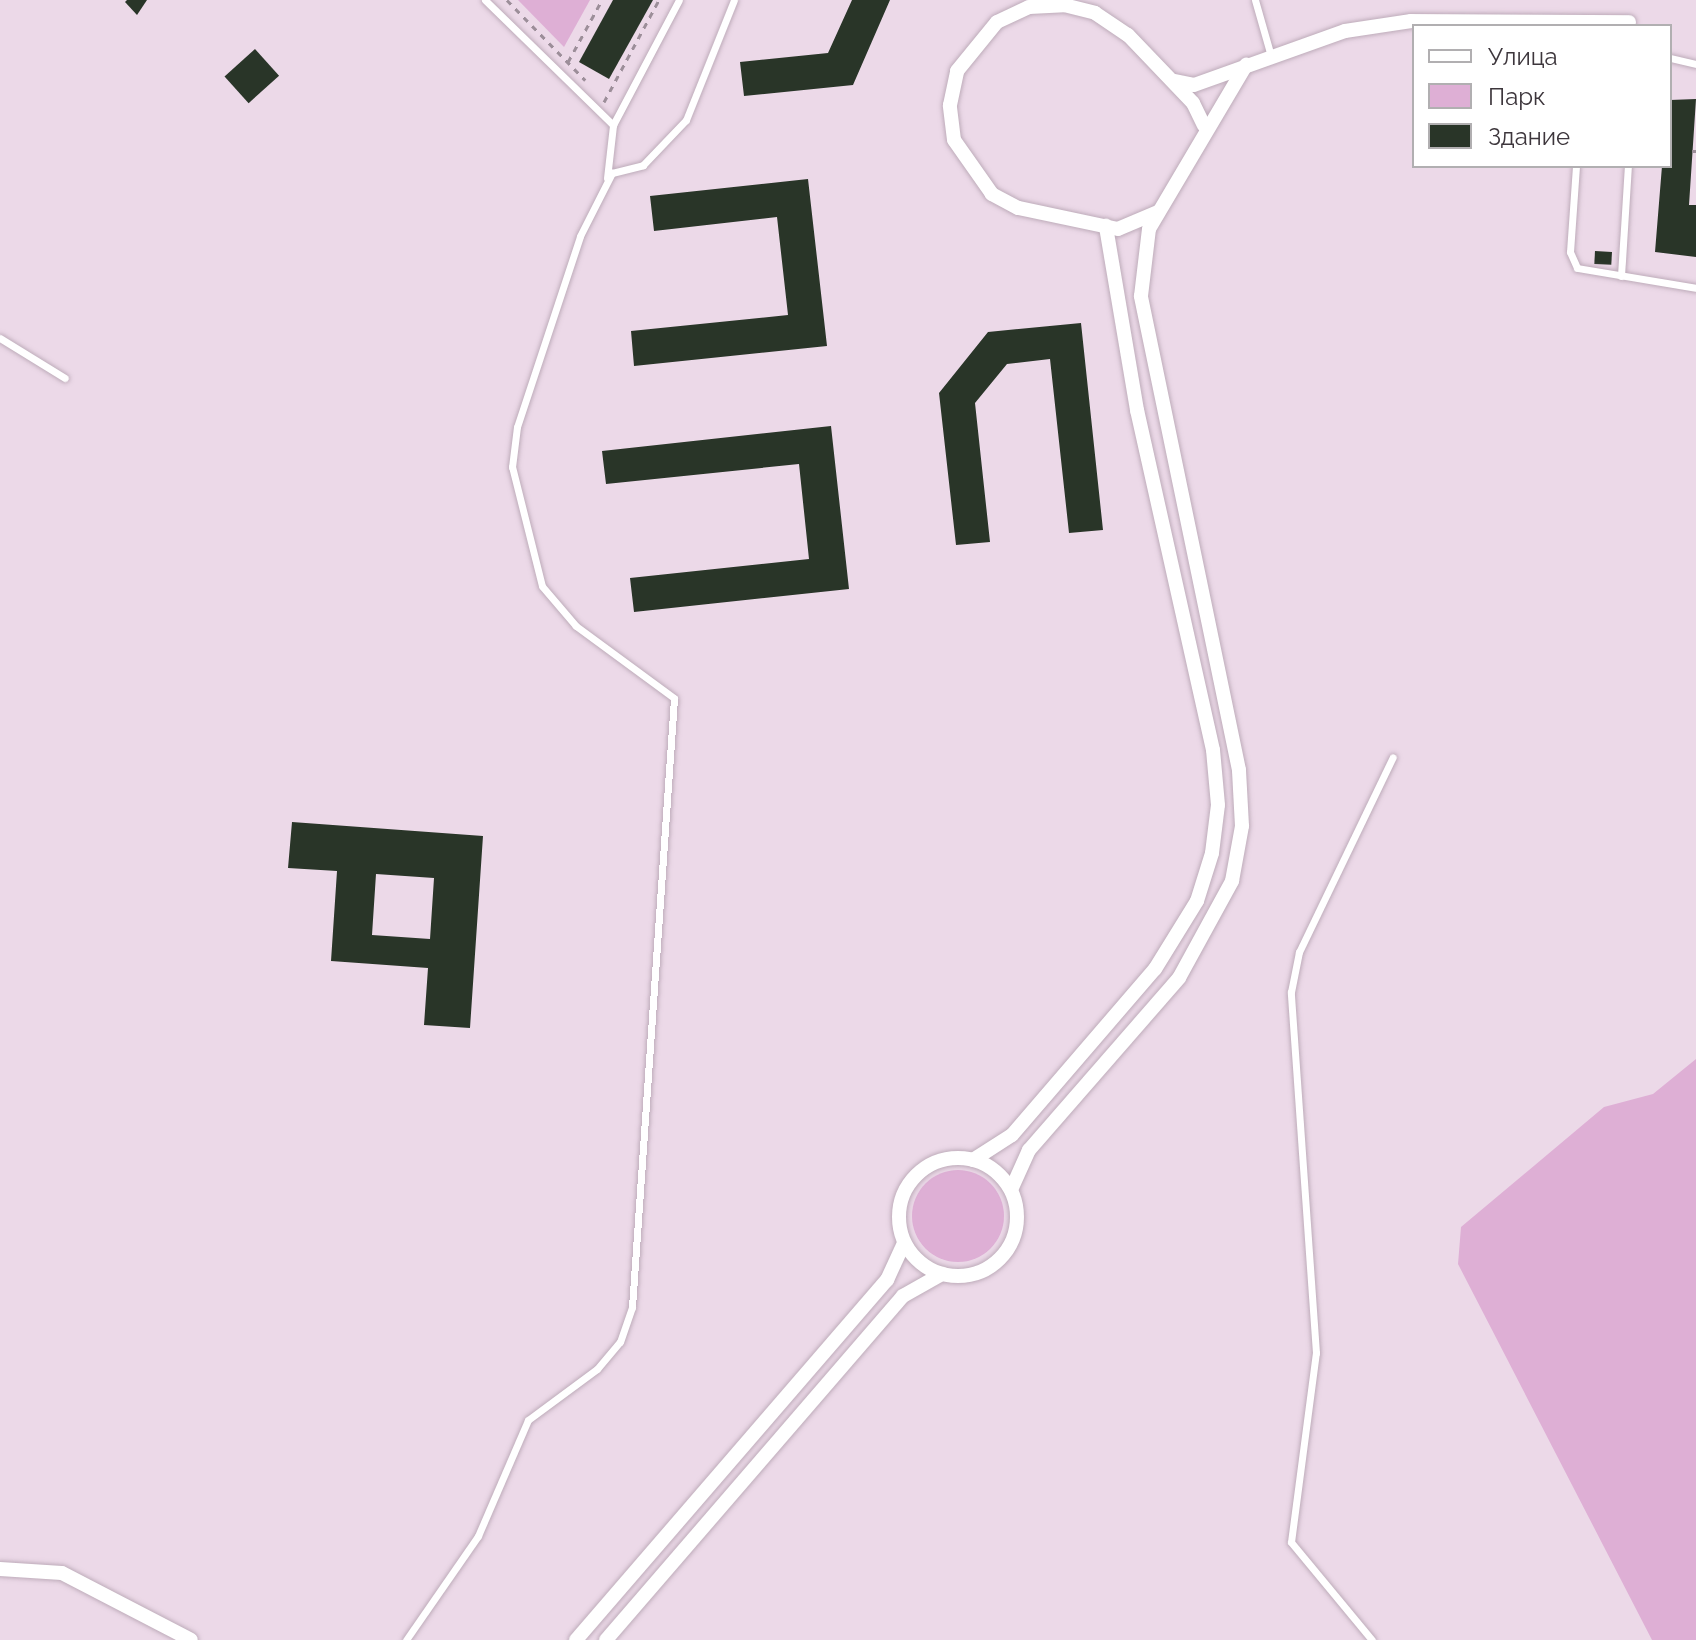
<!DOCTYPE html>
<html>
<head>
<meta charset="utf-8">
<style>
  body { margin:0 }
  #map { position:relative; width:1696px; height:1640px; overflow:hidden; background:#ecd9e8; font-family:Raleway,sans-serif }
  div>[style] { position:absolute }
  .green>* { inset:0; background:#deafd5 }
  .round { border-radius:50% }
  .building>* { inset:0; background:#293528; transform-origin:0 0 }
  .path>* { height:3px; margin-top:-1.5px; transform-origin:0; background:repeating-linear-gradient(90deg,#9c8e99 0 6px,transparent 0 12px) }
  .roads { filter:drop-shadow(0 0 2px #beacba) drop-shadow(0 0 2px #beacba) }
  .lane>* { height:7px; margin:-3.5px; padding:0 3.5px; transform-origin:3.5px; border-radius:3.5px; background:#fff }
  .street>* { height:14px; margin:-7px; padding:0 7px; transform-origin:7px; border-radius:7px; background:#fff }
  .street>.ring { margin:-7px; padding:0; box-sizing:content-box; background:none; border:14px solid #fff; border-radius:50% }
  span { translate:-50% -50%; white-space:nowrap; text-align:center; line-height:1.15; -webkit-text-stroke:8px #fff; paint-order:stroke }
  .legend { position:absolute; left:1412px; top:24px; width:260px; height:144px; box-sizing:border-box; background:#fff; border:2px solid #b1afb1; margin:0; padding:10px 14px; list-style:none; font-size:24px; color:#3d363c }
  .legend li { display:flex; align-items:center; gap:16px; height:40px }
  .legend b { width:40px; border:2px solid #b1afb1 }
</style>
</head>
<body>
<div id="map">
  <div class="green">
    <i style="clip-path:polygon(518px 0,590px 0,564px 47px)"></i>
    <i style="clip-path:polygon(1696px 1059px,1696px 1640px,1652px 1640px,1458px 1264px,1461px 1227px,1604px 1107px,1653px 1094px)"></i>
    <i class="round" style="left:912px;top:1170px;width:92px;height:92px"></i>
  </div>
  <div class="building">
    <i style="clip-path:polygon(147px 0,137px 15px,125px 2px,127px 0)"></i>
    <i style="clip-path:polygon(613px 0,653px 0,609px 79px,579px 62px)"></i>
    <i style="clip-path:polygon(852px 0,890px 0,853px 85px,744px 96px,740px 62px,828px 53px)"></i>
    <i style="left:255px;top:49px;width:36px;height:41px;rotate:48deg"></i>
    <i style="clip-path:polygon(1696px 99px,1689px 205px,1696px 205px,1696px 257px,1655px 252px,1662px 166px,1670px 166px,1670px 100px)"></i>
    <i style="clip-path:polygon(808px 179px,827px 346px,634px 366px,631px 331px,788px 315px,777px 217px,654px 231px,650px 196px)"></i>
    <i style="left:1595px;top:251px;width:17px;height:13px;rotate:3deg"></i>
    <i style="clip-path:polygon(1081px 323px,1103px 530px,1069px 533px,1050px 359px,1007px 364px,975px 403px,990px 542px,956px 545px,939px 393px,988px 332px)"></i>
    <i style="clip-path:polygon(831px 426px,849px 589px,634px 612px,630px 578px,809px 559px,799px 464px,606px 484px,602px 451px)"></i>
    <i style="clip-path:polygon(evenodd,292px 822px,483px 836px,470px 1028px,424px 1025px,428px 968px,331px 961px,337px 871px,288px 868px,292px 822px,376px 874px,434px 878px,430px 939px,372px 935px,376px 874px)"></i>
  </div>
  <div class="path">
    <i style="left:507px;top:0;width:112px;rotate:45.7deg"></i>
    <i style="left:568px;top:62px;width:71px;rotate:-61.3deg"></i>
    <i style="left:604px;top:102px;width:116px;rotate:-61.7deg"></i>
    <i style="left:1692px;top:151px;width:4px"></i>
  </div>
  <div class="roads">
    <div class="lane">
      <i style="left:485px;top:0;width:179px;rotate:44.3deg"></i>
      <i style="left:613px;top:125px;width:141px;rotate:-62.2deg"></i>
      <i style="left:1255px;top:0;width:58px;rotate:74.1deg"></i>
      <i style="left:1670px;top:58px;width:27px;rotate:13deg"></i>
      <i style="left:1576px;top:166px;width:86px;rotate:94deg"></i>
      <i style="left:1570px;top:252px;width:17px;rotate:66deg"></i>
      <i style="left:1577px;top:268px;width:121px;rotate:9.5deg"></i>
      <i style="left:607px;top:178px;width:53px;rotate:-83.5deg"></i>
      <i style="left:1621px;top:276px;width:110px;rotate:-86.4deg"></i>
      <i style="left:0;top:338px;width:76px;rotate:31.6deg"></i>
      <i style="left:406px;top:1640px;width:126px;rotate:-55.3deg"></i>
      <i style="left:478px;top:1536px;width:126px;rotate:-66.7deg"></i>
      <i style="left:528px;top:1420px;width:86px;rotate:-36.5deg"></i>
      <i style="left:597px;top:1369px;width:35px;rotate:-50deg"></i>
      <i style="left:620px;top:1342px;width:37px;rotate:-71deg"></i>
      <i style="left:632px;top:1307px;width:610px;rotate:-86.05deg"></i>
      <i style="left:674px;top:698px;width:122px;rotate:-143.7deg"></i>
      <i style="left:576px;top:626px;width:52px;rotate:-130.4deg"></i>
      <i style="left:542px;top:586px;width:123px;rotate:-104.1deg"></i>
      <i style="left:512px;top:467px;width:40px;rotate:-82.9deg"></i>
      <i style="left:517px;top:427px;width:201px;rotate:-71.7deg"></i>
      <i style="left:580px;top:236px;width:71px;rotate:-63.1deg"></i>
      <i style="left:612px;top:173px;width:32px;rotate:-14deg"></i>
      <i style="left:643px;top:165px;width:62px;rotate:-46.3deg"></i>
      <i style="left:686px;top:120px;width:129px;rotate:-68.2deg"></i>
      <i style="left:1372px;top:1640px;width:127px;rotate:-129.6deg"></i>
      <i style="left:1291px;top:1542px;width:191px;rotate:-82.5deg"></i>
      <i style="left:1316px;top:1353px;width:362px;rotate:-94deg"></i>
      <i style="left:1291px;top:992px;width:41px;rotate:-78.7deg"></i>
      <i style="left:1299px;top:952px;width:216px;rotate:-64.3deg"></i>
    </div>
    <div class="street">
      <i style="left:1175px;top:81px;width:19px;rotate:12deg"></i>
      <i style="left:1194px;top:85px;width:160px;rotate:-19.7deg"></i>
      <i style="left:1345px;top:31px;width:67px;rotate:-8.6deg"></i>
      <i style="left:1411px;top:21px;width:218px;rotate:0.3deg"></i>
      <i style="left:1158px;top:212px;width:43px;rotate:157deg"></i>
      <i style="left:1118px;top:229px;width:102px;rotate:-168.1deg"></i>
      <i style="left:1018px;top:208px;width:30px;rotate:-152deg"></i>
      <i style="left:992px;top:194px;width:66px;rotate:-125.1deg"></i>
      <i style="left:954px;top:140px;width:35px;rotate:-97deg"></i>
      <i style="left:950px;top:105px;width:35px;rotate:-78deg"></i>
      <i style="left:957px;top:71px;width:63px;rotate:-50.8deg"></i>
      <i style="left:997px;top:22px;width:35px;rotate:-25deg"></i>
      <i style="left:1029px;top:7px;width:35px;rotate:-3deg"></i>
      <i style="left:1064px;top:5px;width:32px;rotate:14deg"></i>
      <i style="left:1095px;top:13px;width:40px;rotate:34deg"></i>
      <i style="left:1128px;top:35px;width:94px;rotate:46.3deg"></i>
      <i style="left:1193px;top:103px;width:25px;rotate:64deg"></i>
      <i class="ring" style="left:899px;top:1158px;width:104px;height:104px"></i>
      <i style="left:973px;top:1160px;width:46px;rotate:-32.7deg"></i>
      <i style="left:1012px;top:1135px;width:219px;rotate:-49.3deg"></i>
      <i style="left:1155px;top:969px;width:80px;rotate:-58.3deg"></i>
      <i style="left:1197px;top:901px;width:50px;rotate:-72.6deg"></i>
      <i style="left:1212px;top:853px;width:48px;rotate:-82.9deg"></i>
      <i style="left:1218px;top:805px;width:55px;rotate:-95.2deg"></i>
      <i style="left:1213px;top:750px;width:348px;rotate:-102.6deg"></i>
      <i style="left:1137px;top:410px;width:187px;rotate:-99.6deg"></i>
      <i style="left:1011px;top:1190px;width:44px;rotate:-65.8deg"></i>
      <i style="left:1029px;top:1150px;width:228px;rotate:-48.9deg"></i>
      <i style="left:1179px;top:978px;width:111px;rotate:-61.3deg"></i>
      <i style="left:1232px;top:881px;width:56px;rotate:-79.7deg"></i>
      <i style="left:1242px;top:826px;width:56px;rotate:-93.1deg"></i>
      <i style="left:1239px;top:770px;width:484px;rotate:-101.7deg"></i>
      <i style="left:1141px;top:296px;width:67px;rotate:-83.2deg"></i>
      <i style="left:1149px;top:229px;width:191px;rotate:-59.4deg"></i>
      <i style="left:0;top:1569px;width:62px;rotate:3.7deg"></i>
      <i style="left:62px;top:1573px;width:145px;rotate:27.4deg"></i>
      <i style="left:576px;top:1640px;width:476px;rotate:-49.2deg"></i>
      <i style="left:887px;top:1280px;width:41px;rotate:-65.3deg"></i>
      <i style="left:606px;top:1640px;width:454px;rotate:-49.2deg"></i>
      <i style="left:903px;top:1296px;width:45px;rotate:-29.4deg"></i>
    </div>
  </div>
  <ul class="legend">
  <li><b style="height:10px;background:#fff"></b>Улица</li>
  <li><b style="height:22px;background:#deafd5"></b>Парк</li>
  <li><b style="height:22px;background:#293528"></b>Здание</li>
  </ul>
</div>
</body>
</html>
